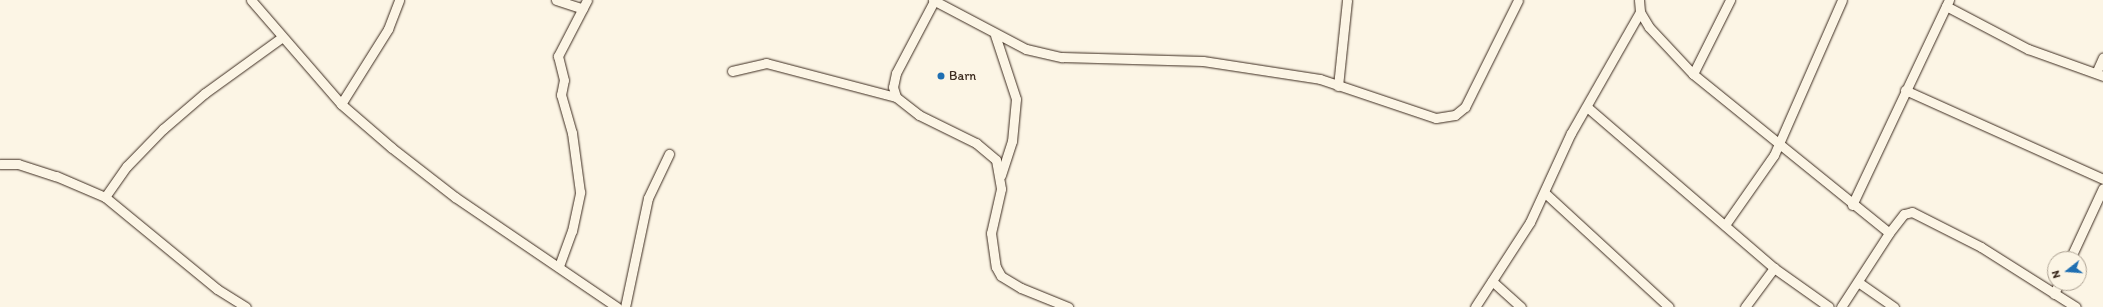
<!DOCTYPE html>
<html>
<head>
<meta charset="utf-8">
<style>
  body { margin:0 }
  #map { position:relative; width:2103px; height:307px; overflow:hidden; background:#fcf5e5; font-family:Itim,sans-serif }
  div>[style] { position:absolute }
  .roads { filter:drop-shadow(0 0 1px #3b2a1e) drop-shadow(0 0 1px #3b2a1e) }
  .minor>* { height:9px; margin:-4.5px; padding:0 4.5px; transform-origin:4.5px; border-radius:4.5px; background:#fcf5e5 }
  .dots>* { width:11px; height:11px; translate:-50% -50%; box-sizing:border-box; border:2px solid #fcf5e5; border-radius:50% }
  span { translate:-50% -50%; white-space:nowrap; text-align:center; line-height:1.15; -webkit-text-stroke:4px #fcf5e5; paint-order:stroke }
  .poi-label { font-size:13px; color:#3b2a1e }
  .left { translate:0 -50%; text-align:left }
  .north { position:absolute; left:2047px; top:251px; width:40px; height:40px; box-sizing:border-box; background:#fcf5e5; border:1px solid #afa495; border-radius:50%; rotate:253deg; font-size:11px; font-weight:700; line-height:16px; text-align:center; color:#3b2a1e }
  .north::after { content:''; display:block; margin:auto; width:14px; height:18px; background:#1f6fb2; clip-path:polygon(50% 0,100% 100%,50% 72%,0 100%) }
</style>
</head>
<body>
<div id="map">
  <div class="roads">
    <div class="minor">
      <i style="left:251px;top:0;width:138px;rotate:49.1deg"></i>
      <i style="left:341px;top:104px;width:67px;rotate:40.8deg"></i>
      <i style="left:392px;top:148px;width:80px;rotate:37.9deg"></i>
      <i style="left:455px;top:197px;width:196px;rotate:34.2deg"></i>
      <i style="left:556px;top:0;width:28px;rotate:18deg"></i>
      <i style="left:933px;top:0;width:105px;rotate:27.8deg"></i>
      <i style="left:1026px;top:49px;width:37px;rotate:13deg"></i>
      <i style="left:1062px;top:57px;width:141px;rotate:1.6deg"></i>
      <i style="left:1203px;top:61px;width:118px;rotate:8.7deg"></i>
      <i style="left:1320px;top:79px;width:122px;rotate:18.6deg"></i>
      <i style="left:1436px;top:118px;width:19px;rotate:-9deg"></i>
      <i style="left:1455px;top:115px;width:13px;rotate:-39deg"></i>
      <i style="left:1465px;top:107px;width:119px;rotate:-63.6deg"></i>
      <i style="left:1639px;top:0;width:12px;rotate:85deg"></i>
      <i style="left:1640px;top:12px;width:17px;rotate:59deg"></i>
      <i style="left:1649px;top:27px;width:64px;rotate:46.9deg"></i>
      <i style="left:1693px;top:74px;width:252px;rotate:39deg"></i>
      <i style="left:934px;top:1px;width:81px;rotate:117.8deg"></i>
      <i style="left:896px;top:73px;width:14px;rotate:102deg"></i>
      <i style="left:893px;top:87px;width:10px;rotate:73deg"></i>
      <i style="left:896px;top:97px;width:29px;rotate:38deg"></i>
      <i style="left:919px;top:115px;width:64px;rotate:26.2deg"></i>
      <i style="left:976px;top:143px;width:26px;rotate:40deg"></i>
      <i style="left:996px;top:160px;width:29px;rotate:80deg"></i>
      <i style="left:1001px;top:189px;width:45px;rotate:102.8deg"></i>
      <i style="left:991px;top:233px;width:34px;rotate:82deg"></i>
      <i style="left:996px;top:267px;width:10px;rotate:61deg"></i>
      <i style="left:1001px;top:276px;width:23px;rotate:31deg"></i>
      <i style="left:1021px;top:288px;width:51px;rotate:22deg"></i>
      <i style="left:1946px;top:6px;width:93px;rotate:27.7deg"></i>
      <i style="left:2028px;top:49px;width:80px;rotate:19.8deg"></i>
      <i style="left:995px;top:35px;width:67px;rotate:71.8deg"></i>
      <i style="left:1016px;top:99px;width:42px;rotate:95.4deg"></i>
      <i style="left:1012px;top:141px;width:36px;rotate:108deg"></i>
      <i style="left:732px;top:71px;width:35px;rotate:-13deg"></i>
      <i style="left:766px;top:63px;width:134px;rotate:14.7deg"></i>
      <i style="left:2096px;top:73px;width:17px;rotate:-66deg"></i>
      <i style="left:1693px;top:74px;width:83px;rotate:-63.4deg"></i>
      <i style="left:1338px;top:86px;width:86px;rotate:-84deg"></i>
      <i style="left:1905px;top:90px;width:217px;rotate:24.2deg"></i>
      <i style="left:341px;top:104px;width:89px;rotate:-57.9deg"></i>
      <i style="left:388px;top:29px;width:31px;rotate:-69deg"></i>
      <i style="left:1587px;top:107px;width:247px;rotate:40.7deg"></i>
      <i style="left:1774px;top:268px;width:67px;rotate:35.3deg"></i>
      <i style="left:0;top:164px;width:18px"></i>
      <i style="left:18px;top:164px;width:40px;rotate:18deg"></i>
      <i style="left:56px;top:176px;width:53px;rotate:23.2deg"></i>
      <i style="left:105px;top:197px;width:145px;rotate:39.4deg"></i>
      <i style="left:217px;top:289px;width:34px;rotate:32deg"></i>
      <i style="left:1545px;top:193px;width:168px;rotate:42.6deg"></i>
      <i style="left:105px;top:197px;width:38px;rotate:-55deg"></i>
      <i style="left:127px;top:166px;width:52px;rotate:-45.8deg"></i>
      <i style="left:163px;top:129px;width:55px;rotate:-40.6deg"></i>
      <i style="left:205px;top:93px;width:94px;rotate:-35.9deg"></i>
      <i style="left:1852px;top:205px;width:227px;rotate:-64.7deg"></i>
      <i style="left:1725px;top:225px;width:85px;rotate:-55deg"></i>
      <i style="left:1774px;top:155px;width:169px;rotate:-66.3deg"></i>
      <i style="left:2070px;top:259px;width:78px;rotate:-65.1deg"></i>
      <i style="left:559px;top:266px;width:37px;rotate:-70deg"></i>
      <i style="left:572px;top:231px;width:40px;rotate:-78deg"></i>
      <i style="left:580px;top:192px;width:60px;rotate:-97.7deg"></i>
      <i style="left:572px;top:133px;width:40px;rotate:-106deg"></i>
      <i style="left:561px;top:95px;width:15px;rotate:-79deg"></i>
      <i style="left:564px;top:80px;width:25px;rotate:-104deg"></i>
      <i style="left:558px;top:56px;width:63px;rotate:-62.6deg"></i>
      <i style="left:1492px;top:281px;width:39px;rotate:42deg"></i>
      <i style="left:1858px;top:282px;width:44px;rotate:34.8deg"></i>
      <i style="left:2054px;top:294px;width:12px;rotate:-66deg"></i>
      <i style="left:625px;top:307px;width:111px;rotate:-78.1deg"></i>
      <i style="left:648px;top:198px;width:49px;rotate:-64.5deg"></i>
      <i style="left:1475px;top:307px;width:101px;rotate:-57.1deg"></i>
      <i style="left:1530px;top:222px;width:98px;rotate:-65.3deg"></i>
      <i style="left:1571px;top:133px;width:139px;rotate:-60.3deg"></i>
      <i style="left:1745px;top:307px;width:49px;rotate:-53.4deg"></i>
      <i style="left:1841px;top:307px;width:88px;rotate:-57deg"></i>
      <i style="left:1889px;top:233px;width:24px;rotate:-52deg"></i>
      <i style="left:1904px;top:214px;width:8px;rotate:-14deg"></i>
      <i style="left:1912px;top:212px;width:77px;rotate:26.9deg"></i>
      <i style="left:1981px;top:247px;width:112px;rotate:32.3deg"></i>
    </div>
  </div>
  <div class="dots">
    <i style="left:941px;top:76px;background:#1f6fb2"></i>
  </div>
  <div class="poi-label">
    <span class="left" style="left:949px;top:76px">Barn</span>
  </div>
  <div class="north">N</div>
</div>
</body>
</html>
